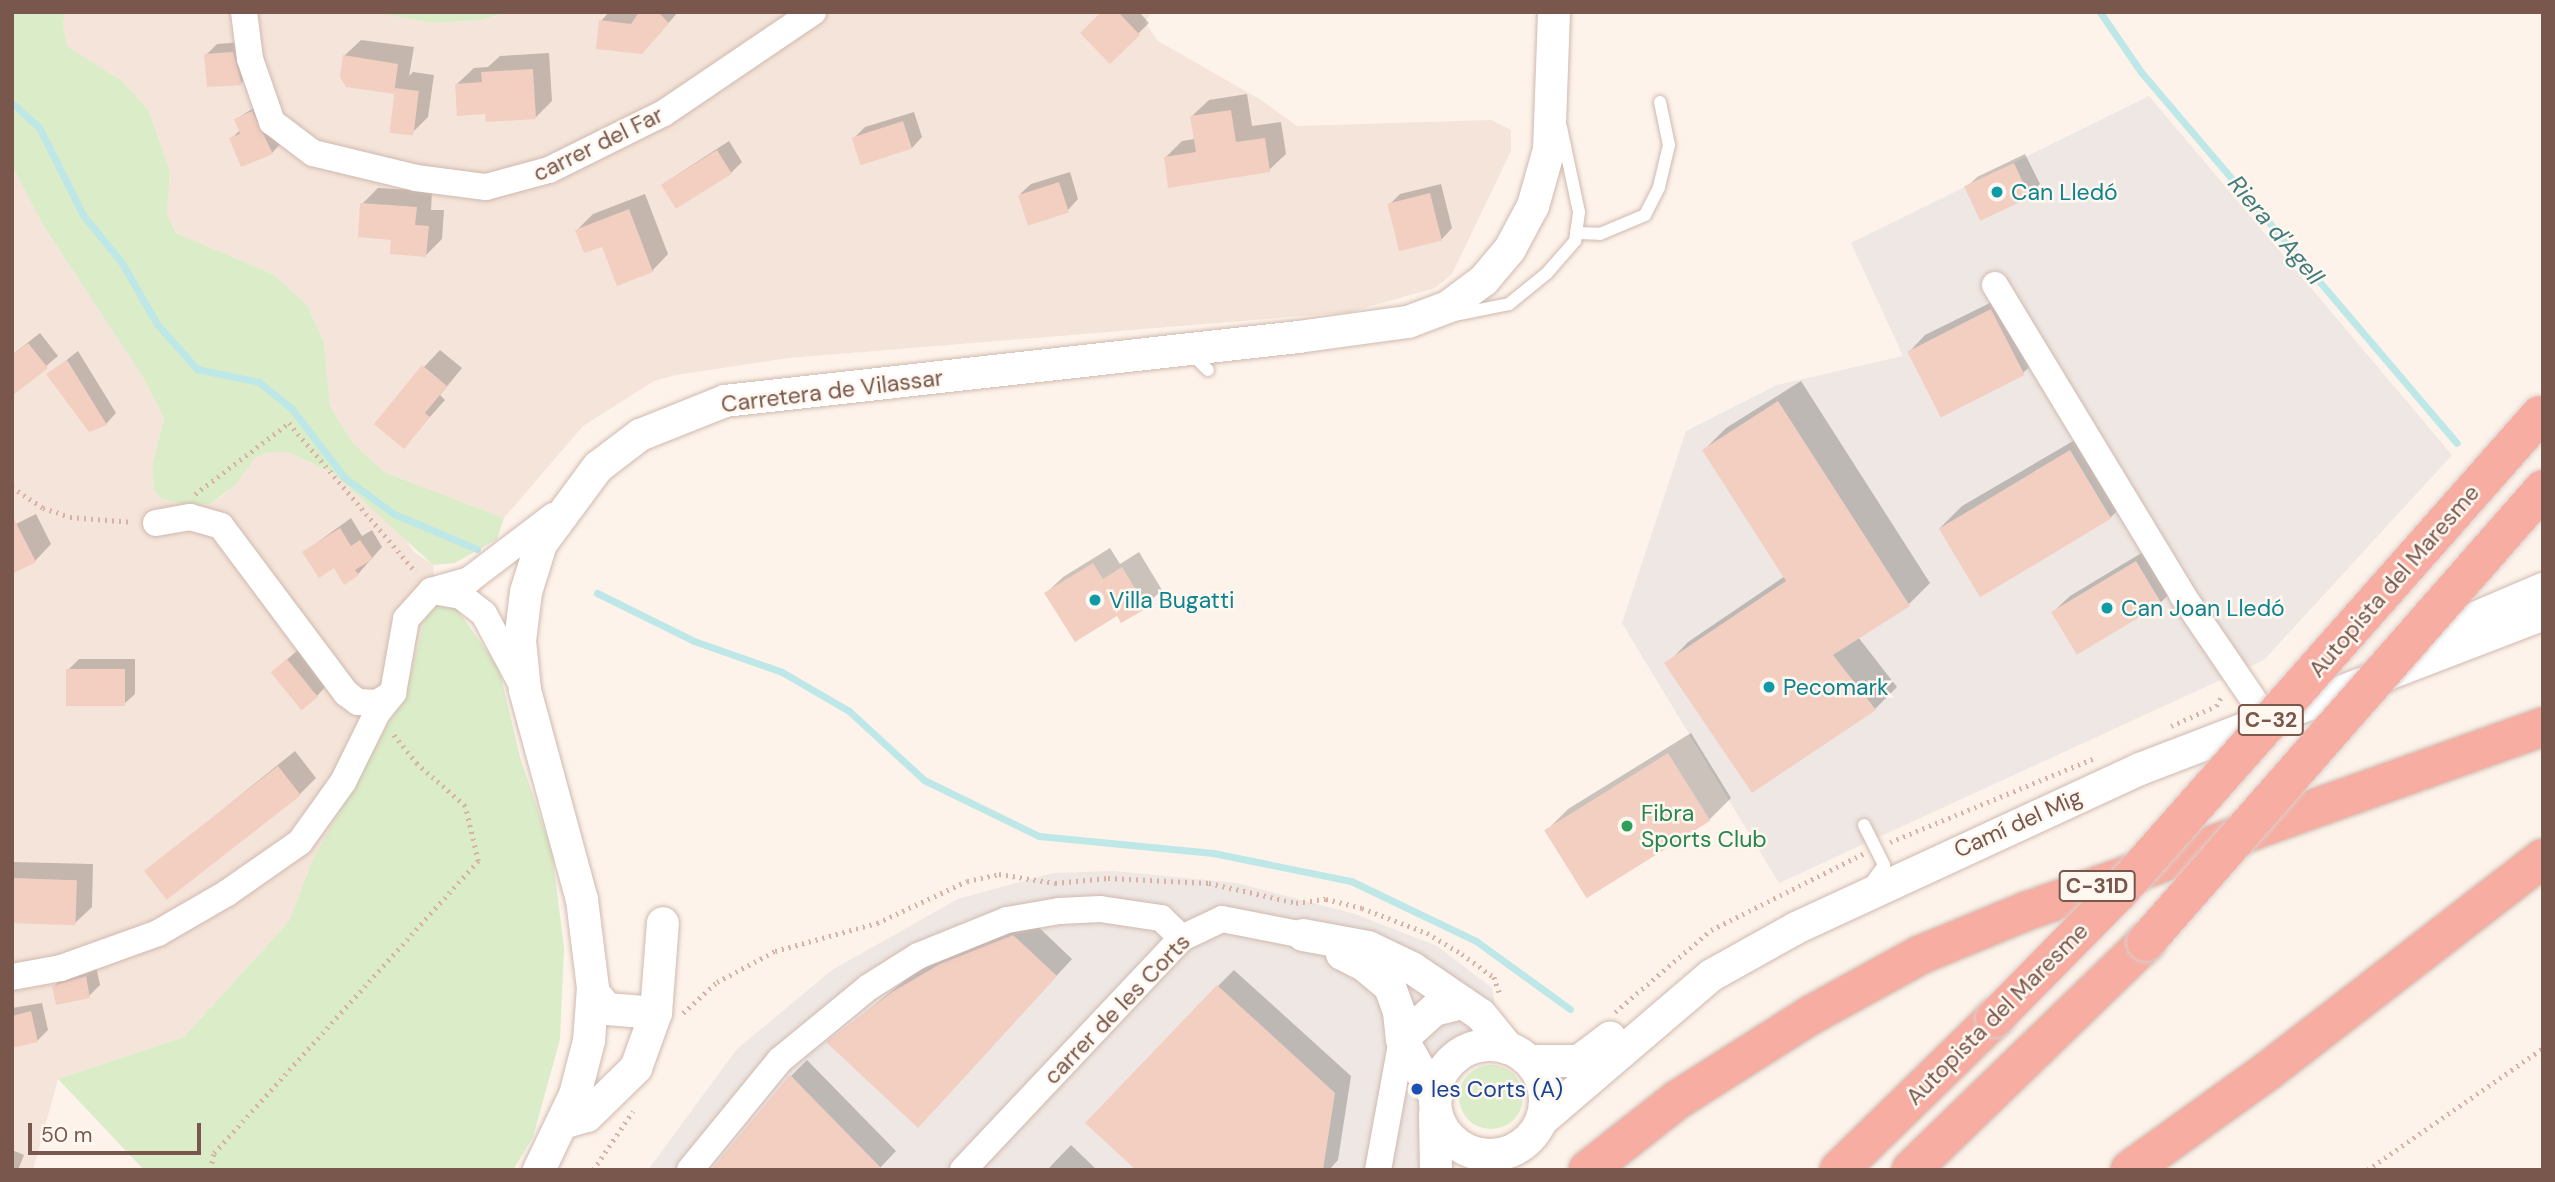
<!DOCTYPE html>
<html>
<head>
<meta charset="utf-8">
<style>
  body { margin:0 }
  #map { position:relative; width:2555px; height:1182px; overflow:hidden; background:#fdf3ea; font-family:"DM Sans",sans-serif }
  div>[style] { position:absolute }
  .residential>* { inset:0; background:#f5e4d9 }
  .industrial>* { inset:0; background:#eee7e3 }
  .green>* { inset:0; background:#dbecc8 }
  .round { border-radius:50% }
  .shadow>* { inset:0; background:#0003 }
  .stream>* { height:7px; margin:-3.5px; padding:0 3.5px; transform-origin:3.5px; border-radius:3.5px; background:#bee7e8 }
  .building>* { inset:0; background:#f3cfc2; transform-origin:0 0 }
  .path>* { height:4.5px; margin-top:-2.25px; transform-origin:0; background:repeating-linear-gradient(90deg,#d8b2a4 0 2px,transparent 0 7px) }
  .roads { filter:drop-shadow(0 0 2px #d0b9af) drop-shadow(0 0 2px #d0b9af) }
  .service>* { height:12px; margin:-6px; padding:0 6px; transform-origin:6px; border-radius:6px; background:#fff }
  .minor>* { height:26px; margin:-13px; padding:0 13px; transform-origin:13px; border-radius:13px; background:#fff }
  .tertiary>* { height:32px; margin:-16px; padding:0 16px; transform-origin:16px; border-radius:16px; background:#fff }
  .tertiary>.ring { margin:-16px; padding:0; box-sizing:content-box; background:none; border:32px solid #fff; border-radius:50% }
  .motorway>* { height:38px; margin:-19px; padding:0 19px; transform-origin:19px; border-radius:19px; background:#f7ada1 }
  .bridges { filter:drop-shadow(0 0 2px #d9d0cd) drop-shadow(0 0 2px #d9d0cd) }
  .motorway-bridge>* { height:38px; margin:-19px; padding:0 19px; transform-origin:19px; border-radius:19px; background:#f7ada1 }
  .dots>* { width:19px; height:19px; translate:-50% -50%; box-sizing:border-box; border:4px solid #fff8f1; border-radius:50% }
  span { translate:-50% -50%; white-space:nowrap; text-align:center; line-height:1.15; -webkit-text-stroke:5px #fff8f1; paint-order:stroke }
  .shield-label span { padding:2px 5px; background:#fff8f1; border:2px solid; border-radius:5px; -webkit-text-stroke-width:0 }
  .shield-label { font-size:21px; color:#79574c; font-weight:700 }
  .street-label { font-size:23px; color:#79574c }
  .culture-label { font-size:23px; color:#0d838f }
  .left { translate:0 -50%; text-align:left }
  .leisure-label { font-size:23px; color:#27864d }
  .transit-label { font-size:23px; color:#164399 }
  .water-label { font-size:24px; color:#3f7c7e; font-style:italic }
  .frame { position:absolute; inset:0; border:14px solid #79574c; pointer-events:none }
  .scale { position:absolute; left:28px; top:1123px; width:173px; height:32px; box-sizing:border-box; border:4px solid #79574c; border-top:0; padding-left:9px; font-size:21px; line-height:24px; white-space:nowrap; color:#79574c; -webkit-text-stroke:5px #fff8f1; paint-order:stroke }
</style>
</head>
<body>
<div id="map">
  <div class="residential">
    <i style="clip-path:polygon(65px 12px,368px 12px,435px 23px,481px 20px,508px 12px,1152px 12px,1145px 22px,1158px 41px,1261px 100px,1297px 126px,1491px 120px,1511px 130px,1511px 151px,1452px 274px,1435px 288px,1350px 312px,789px 358px,676px 375px,654px 381px,583px 426px,504px 518px,384px 472px,352px 442px,330px 406px,324px 342px,307px 305px,273px 274px,176px 233px,167px 214px,170px 171px,149px 111px,121px 80px,68px 47px,63px 26px)"></i>
    <i style="clip-path:polygon(12px 165px,41px 222px,141px 374px,164px 418px,152px 465px,154px 491px,162px 499px,188px 506px,210px 504px,227px 492px,255px 458px,265px 453px,287px 452px,332px 472px,402px 533px,414px 552px,433px 565px,437px 603px,425px 616px,407px 690px,313px 859px,289px 921px,184px 1037px,58px 1079px,33px 1170px,12px 1170px)"></i>
  </div>
  <div class="industrial">
    <i style="clip-path:polygon(2149px 96px,2452px 455px,2264px 660px,1779px 883px,1622px 623px,1686px 431px,1777px 385px,1903px 356px,1851px 243px)"></i>
    <i style="clip-path:polygon(1114px 871px,1237px 883px,1355px 914px,1437px 946px,1492px 988px,1497px 1017px,1433px 1062px,1420px 1114px,1425px 1170px,648px 1170px,737px 1049px,832px 970px,958px 899px,1053px 873px)"></i>
  </div>
  <div class="green">
    <i style="clip-path:polygon(12px 12px,65px 12px,63px 26px,68px 47px,121px 80px,149px 111px,170px 171px,167px 214px,176px 233px,273px 274px,307px 305px,324px 342px,330px 406px,352px 442px,384px 472px,504px 518px,497px 539px,455px 563px,433px 565px,332px 472px,287px 452px,265px 453px,255px 458px,235px 485px,210px 504px,188px 506px,162px 499px,154px 491px,152px 465px,164px 418px,141px 374px,41px 222px,12px 165px)"></i>
    <i style="clip-path:polygon(368px 12px,508px 12px,481px 20px,434px 23px)"></i>
    <i style="clip-path:polygon(437px 603px,456px 608px,499px 668px,520px 757px,552px 852px,564px 948px,560px 1039px,533px 1137px,513px 1170px,144px 1170px,58px 1079px,184px 1037px,289px 921px,313px 859px,407px 690px,425px 616px)"></i>
    <i class="round" style="left:1459px;top:1065px;width:64px;height:64px"></i>
  </div>
  <div class="shadow">
    <i style="clip-path:polygon(609px 12px,640px 14px,678px 12px,653px 41px,601px 21px)"></i>
    <i style="clip-path:polygon(1103px 12px,1139px 12px,1149px 23px,1110px 61px)"></i>
    <i style="clip-path:polygon(361px 40px,414px 47px,409px 76px,413px 72px,434px 75px,428px 117px,411px 134px,397px 89px,393px 92px,344px 56px)"></i>
    <i style="clip-path:polygon(244px 42px,252px 72px,241px 83px,208px 85px,206px 55px,217px 44px)"></i>
    <i style="clip-path:polygon(549px 53px,552px 101px,535px 118px,487px 112px,457px 84px,474px 68px,488px 67px,500px 56px)"></i>
    <i style="clip-path:polygon(1247px 94px,1252px 126px,1281px 122px,1286px 154px,1269px 170px,1165px 158px,1182px 141px,1195px 139px,1192px 116px,1209px 100px)"></i>
    <i style="clip-path:polygon(263px 102px,282px 142px,272px 153px,231px 139px,240px 130px,236px 119px)"></i>
    <i style="clip-path:polygon(914px 112px,922px 137px,912px 148px,854px 138px,865px 127px)"></i>
    <i style="clip-path:polygon(729px 141px,742px 162px,731px 173px,663px 184px)"></i>
    <i style="clip-path:polygon(2025px 154px,2040px 184px,2029px 195px,1966px 188px,1977px 177px)"></i>
    <i style="clip-path:polygon(1070px 172px,1078px 199px,1068px 210px,1020px 194px,1031px 184px)"></i>
    <i style="clip-path:polygon(1441px 184px,1452px 228px,1442px 239px,1401px 250px,1389px 205px,1400px 194px)"></i>
    <i style="clip-path:polygon(378px 188px,432px 191px,431px 210px,444px 210px,442px 239px,426px 255px,392px 238px,362px 204px)"></i>
    <i style="clip-path:polygon(645px 194px,668px 254px,652px 271px,577px 230px,593px 214px)"></i>
    <i style="clip-path:polygon(2008px 294px,2040px 357px,2023px 373px,1940px 414px,1909px 352px,1925px 335px)"></i>
    <i style="clip-path:polygon(40px 333px,58px 356px,19px 389px,12px 355px)"></i>
    <i style="clip-path:polygon(440px 350px,462px 368px,440px 395px,445px 400px,404px 446px,424px 367px)"></i>
    <i style="clip-path:polygon(78px 351px,116px 413px,106px 424px,49px 374px)"></i>
    <i style="clip-path:polygon(1801px 381px,1930px 583px,1909px 604px,1858px 637px,1897px 687px,1875px 709px,1667px 664px,1688px 642px,1785px 576px,1704px 450px,1726px 428px)"></i>
    <i style="clip-path:polygon(2092px 430px,2132px 496px,2110px 518px,1940px 528px,1962px 506px)"></i>
    <i style="clip-path:polygon(36px 514px,51px 544px,35px 561px,12px 526px)"></i>
    <i style="clip-path:polygon(351px 518px,362px 536px,372px 530px,382px 547px,358px 574px,304px 552px)"></i>
    <i style="clip-path:polygon(2153px 546px,2178px 586px,2161px 602px,2077px 653px,2053px 612px,2070px 596px)"></i>
    <i style="clip-path:polygon(1110px 548px,1120px 564px,1139px 552px,1162px 590px,1145px 606px,1118px 614px,1046px 593px,1063px 577px)"></i>
    <i style="clip-path:polygon(298px 650px,327px 685px,317px 696px,284px 662px)"></i>
    <i style="clip-path:polygon(79px 659px,135px 659px,135px 694px,124px 704px,68px 670px)"></i>
    <i style="clip-path:polygon(1691px 733px,1731px 798px,1709px 820px,1546px 831px,1568px 809px)"></i>
    <i style="clip-path:polygon(295px 751px,316px 778px,300px 794px,147px 871px)"></i>
    <i style="clip-path:polygon(12px 862px,93px 864px,92px 907px,75px 923px,12px 921px)"></i>
    <i style="clip-path:polygon(1030px 919px,1072px 959px,934px 1110px,829px 1042px,910px 976px,959px 948px)"></i>
    <i style="clip-path:polygon(96px 966px,100px 985px,89px 996px,54px 986px,65px 975px)"></i>
    <i style="clip-path:polygon(1234px 970px,1351px 1076px,1338px 1160px,1329px 1170px,1139px 1170px,1218px 986px)"></i>
    <i style="clip-path:polygon(42px 1003px,48px 1030px,37px 1041px,12px 1047px,12px 1008px)"></i>
    <i style="clip-path:polygon(807px 1060px,896px 1151px,878px 1170px,791px 1076px)"></i>
    <i style="clip-path:polygon(1071px 1145px,1097px 1170px,1047px 1170px)"></i>
    <i style="clip-path:polygon(12px 1150px,24px 1155px,18px 1170px,12px 1170px)"></i>
  </div>
  <div class="stream">
    <i style="left:2100px;top:12px;width:73px;rotate:55.7deg"></i>
    <i style="left:2141px;top:72px;width:487px;rotate:49.6deg"></i>
    <i style="left:12px;top:103px;width:36px;rotate:42deg"></i>
    <i style="left:39px;top:127px;width:98px;rotate:63.4deg"></i>
    <i style="left:83px;top:215px;width:62px;rotate:50.9deg"></i>
    <i style="left:122px;top:263px;width:70px;rotate:60.2deg"></i>
    <i style="left:157px;top:324px;width:60px;rotate:48.4deg"></i>
    <i style="left:197px;top:369px;width:63px;rotate:11.8deg"></i>
    <i style="left:259px;top:382px;width:43px;rotate:39.3deg"></i>
    <i style="left:292px;top:409px;width:87px;rotate:52.5deg"></i>
    <i style="left:345px;top:478px;width:61px;rotate:36.3deg"></i>
    <i style="left:394px;top:514px;width:90px;rotate:22.9deg"></i>
    <i style="left:597px;top:593px;width:108px;rotate:26.3deg"></i>
    <i style="left:694px;top:641px;width:93px;rotate:19.4deg"></i>
    <i style="left:782px;top:672px;width:78px;rotate:30.2deg"></i>
    <i style="left:849px;top:711px;width:102px;rotate:42.6deg"></i>
    <i style="left:924px;top:780px;width:128px;rotate:26deg"></i>
    <i style="left:1039px;top:836px;width:175px;rotate:5.6deg"></i>
    <i style="left:1213px;top:853px;width:141px;rotate:11.5deg"></i>
    <i style="left:1351px;top:881px;width:139px;rotate:25.6deg"></i>
    <i style="left:1476px;top:941px;width:116px;rotate:35.9deg"></i>
  </div>
  <div class="building">
    <i style="clip-path:polygon(639px 12px,658px 12px,669px 23px,642px 54px,596px 49px,599px 20px,631px 24px)"></i>
    <i style="clip-path:polygon(1101px 12px,1118px 12px,1140px 35px,1110px 64px,1080px 33px)"></i>
    <i style="clip-path:polygon(233px 52px,242px 85px,207px 87px,204px 54px)"></i>
    <i style="clip-path:polygon(343px 55px,398px 64px,394px 94px,346px 87px,340px 77px)"></i>
    <i style="clip-path:polygon(533px 69px,536px 119px,486px 122px,485px 114px,457px 116px,455px 84px,482px 82px,481px 72px)"></i>
    <i style="left:395px;top:88px;width:24px;height:45px;rotate:7deg"></i>
    <i style="clip-path:polygon(1231px 110px,1236px 142px,1265px 138px,1270px 172px,1168px 188px,1164px 157px,1196px 152px,1190px 116px)"></i>
    <i style="clip-path:polygon(252px 111px,273px 154px,241px 167px,229px 138px,240px 134px,234px 119px)"></i>
    <i style="left:903px;top:121px;width:29px;height:54px;rotate:72deg"></i>
    <i style="left:717px;top:150px;width:28px;height:66px;rotate:58deg"></i>
    <i style="left:2014px;top:163px;width:38px;height:55px;rotate:65deg"></i>
    <i style="left:1059px;top:182px;width:32px;height:43px;rotate:72deg"></i>
    <i style="left:1430px;top:193px;width:49px;height:44px;rotate:76deg"></i>
    <i style="clip-path:polygon(360px 203px,417px 207px,415px 225px,429px 226px,426px 257px,390px 254px,391px 240px,358px 237px)"></i>
    <i style="clip-path:polygon(629px 209px,653px 272px,617px 286px,602px 247px,584px 253px,575px 230px)"></i>
    <i style="left:1991px;top:309px;width:74px;height:94px;rotate:63deg"></i>
    <i style="clip-path:polygon(28px 343px,48px 368px,12px 396px,12px 355px)"></i>
    <i style="clip-path:polygon(67px 360px,107px 425px,89px 432px,46px 374px)"></i>
    <i style="clip-path:polygon(422px 365px,447px 386px,425px 413px,430px 417px,404px 449px,374px 424px)"></i>
    <i style="clip-path:polygon(1778px 401px,1910px 606px,1833px 655px,1876px 710px,1752px 793px,1664px 663px,1786px 581px,1702px 450px)"></i>
    <i style="left:2070px;top:450px;width:80px;height:153px;rotate:59deg"></i>
    <i style="clip-path:polygon(12px 515px,36px 562px,12px 574px)"></i>
    <i style="clip-path:polygon(340px 528px,351px 546px,360px 540px,373px 559px,355px 570px,359px 575px,344px 585px,334px 568px,319px 578px,302px 552px)"></i>
    <i style="left:2136px;top:561px;width:50px;height:99px;rotate:59deg"></i>
    <i style="clip-path:polygon(1093px 563px,1103px 579px,1122px 567px,1147px 608px,1121px 623px,1117px 616px,1075px 642px,1044px 593px)"></i>
    <i style="left:287px;top:659px;width:49px;height:21px;rotate:51deg"></i>
    <i style="left:125px;top:669px;width:37px;height:59px;rotate:90deg"></i>
    <i style="left:1668px;top:753px;width:80px;height:146px;rotate:58deg"></i>
    <i style="left:278px;top:766px;width:37px;height:170px;rotate:52deg"></i>
    <i style="left:12px;top:878px;width:65px;height:45px;rotate:2deg"></i>
    <i style="clip-path:polygon(1013px 935px,1057px 976px,918px 1128px,826px 1042px,892px 992px,940px 964px)"></i>
    <i style="clip-path:polygon(86px 976px,90px 998px,56px 1005px,52px 986px)"></i>
    <i style="clip-path:polygon(1217px 985px,1335px 1093px,1323px 1170px,1136px 1170px,1085px 1123px)"></i>
    <i style="clip-path:polygon(31px 1011px,38px 1042px,12px 1048px,12px 1016px)"></i>
    <i style="clip-path:polygon(790px 1075px,883px 1170px,711px 1170px)"></i>
  </div>
  <div class="path">
    <i style="left:12px;top:487px;width:37px;rotate:34deg"></i>
    <i style="left:43px;top:508px;width:28px;rotate:18deg"></i>
    <i style="left:70px;top:517px;width:63px;rotate:4.5deg"></i>
    <i style="left:195px;top:494px;width:118px;rotate:-37.1deg"></i>
    <i style="left:289px;top:423px;width:196px;rotate:49.6deg"></i>
    <i style="left:2171px;top:726px;width:49px;rotate:-24deg"></i>
    <i style="left:2216px;top:706px;width:12px;rotate:-59deg"></i>
    <i style="left:1890px;top:842px;width:222px;rotate:-22.3deg"></i>
    <i style="left:1615px;top:1012px;width:126px;rotate:-40.5deg"></i>
    <i style="left:1711px;top:930px;width:170px;rotate:-26.6deg"></i>
    <i style="left:683px;top:1013px;width:46px;rotate:-42.4deg"></i>
    <i style="left:717px;top:982px;width:66px;rotate:-28.1deg"></i>
    <i style="left:775px;top:951px;width:106px;rotate:-15.4deg"></i>
    <i style="left:877px;top:923px;width:99px;rotate:-25deg"></i>
    <i style="left:967px;top:881px;width:33px;rotate:-12deg"></i>
    <i style="left:999px;top:874px;width:57px;rotate:9.1deg"></i>
    <i style="left:1055px;top:883px;width:53px;rotate:-5.4deg"></i>
    <i style="left:1108px;top:878px;width:101px;rotate:2.8deg"></i>
    <i style="left:1209px;top:883px;width:89px;rotate:12.9deg"></i>
    <i style="left:1296px;top:903px;width:30px;rotate:-8deg"></i>
    <i style="left:1326px;top:899px;width:37px;rotate:14deg"></i>
    <i style="left:1362px;top:908px;width:70px;rotate:21deg"></i>
    <i style="left:1427px;top:933px;width:41px;rotate:31deg"></i>
    <i style="left:1462px;top:954px;width:39px;rotate:36deg"></i>
    <i style="left:1494px;top:977px;width:21px;rotate:71deg"></i>
    <i style="left:210px;top:1170px;width:17px;rotate:-77deg"></i>
    <i style="left:214px;top:1153px;width:394px;rotate:-47.9deg"></i>
    <i style="left:478px;top:861px;width:57px;rotate:-103.3deg"></i>
    <i style="left:465px;top:806px;width:64px;rotate:-138.8deg"></i>
    <i style="left:417px;top:764px;width:40px;rotate:-129deg"></i>
    <i style="left:593px;top:1170px;width:71px;rotate:-55.9deg"></i>
    <i style="left:2367px;top:1170px;width:214px;rotate:-34.7deg"></i>
  </div>
  <div class="roads">
    <div class="service">
      <i style="left:1576px;top:233px;width:24px;rotate:2deg"></i>
      <i style="left:1600px;top:234px;width:49px;rotate:-22.9deg"></i>
      <i style="left:1645px;top:215px;width:31px;rotate:-63deg"></i>
      <i style="left:1659px;top:187px;width:43px;rotate:-76.6deg"></i>
      <i style="left:1669px;top:145px;width:44px;rotate:-101.8deg"></i>
      <i style="left:1449px;top:316px;width:61px;rotate:-11.3deg"></i>
      <i style="left:1509px;top:304px;width:49px;rotate:-39.2deg"></i>
      <i style="left:1547px;top:273px;width:43px;rotate:-48.8deg"></i>
      <i style="left:1575px;top:241px;width:29px;rotate:-82deg"></i>
      <i style="left:1579px;top:212px;width:87px;rotate:-102deg"></i>
      <i style="left:1191px;top:353px;width:24px;rotate:45deg"></i>
      <i style="left:1864px;top:825px;width:45px;rotate:63.4deg"></i>
      <i style="left:1884px;top:865px;width:26px;rotate:126deg"></i>
    </div>
    <div class="minor">
      <i style="left:244px;top:12px;width:47px;rotate:82.7deg"></i>
      <i style="left:250px;top:59px;width:67px;rotate:70.8deg"></i>
      <i style="left:272px;top:122px;width:51px;rotate:37.1deg"></i>
      <i style="left:313px;top:153px;width:106px;rotate:13.6deg"></i>
      <i style="left:416px;top:178px;width:71px;rotate:7.3deg"></i>
      <i style="left:486px;top:187px;width:65px;rotate:-15.1deg"></i>
      <i style="left:549px;top:170px;width:128px;rotate:-26.4deg"></i>
      <i style="left:664px;top:113px;width:180px;rotate:-34.1deg"></i>
      <i style="left:1995px;top:285px;width:363px;rotate:58.8deg"></i>
      <i style="left:2183px;top:596px;width:132px;rotate:55.8deg"></i>
      <i style="left:156px;top:523px;width:35px;rotate:-10deg"></i>
      <i style="left:190px;top:517px;width:32px;rotate:16deg"></i>
      <i style="left:221px;top:526px;width:209px;rotate:53.2deg"></i>
      <i style="left:346px;top:693px;width:15px;rotate:37deg"></i>
      <i style="left:358px;top:702px;width:19px;rotate:3deg"></i>
      <i style="left:377px;top:703px;width:19px;rotate:-32deg"></i>
      <i style="left:431px;top:591px;width:40px;rotate:-16deg"></i>
      <i style="left:469px;top:580px;width:106px;rotate:-37.3deg"></i>
      <i style="left:433px;top:591px;width:28px;rotate:10deg"></i>
      <i style="left:461px;top:596px;width:29px;rotate:38deg"></i>
      <i style="left:484px;top:614px;width:78px;rotate:61.8deg"></i>
      <i style="left:12px;top:977px;width:50px;rotate:-10.4deg"></i>
      <i style="left:61px;top:968px;width:103px;rotate:-19.8deg"></i>
      <i style="left:158px;top:933px;width:80px;rotate:-30.1deg"></i>
      <i style="left:227px;top:893px;width:89px;rotate:-34.9deg"></i>
      <i style="left:300px;top:842px;width:74px;rotate:-54.4deg"></i>
      <i style="left:343px;top:782px;width:77px;rotate:-63.8deg"></i>
      <i style="left:377px;top:713px;width:26px;rotate:-51deg"></i>
      <i style="left:393px;top:693px;width:75px;rotate:-80deg"></i>
      <i style="left:406px;top:619px;width:38px;rotate:-48deg"></i>
      <i style="left:690px;top:1170px;width:142px;rotate:-50.7deg"></i>
      <i style="left:780px;top:1060px;width:115px;rotate:-39.4deg"></i>
      <i style="left:869px;top:987px;width:58px;rotate:-32.3deg"></i>
      <i style="left:918px;top:956px;width:96px;rotate:-22deg"></i>
      <i style="left:1007px;top:920px;width:53px;rotate:-9.8deg"></i>
      <i style="left:1059px;top:911px;width:41px;rotate:-2.8deg"></i>
      <i style="left:1100px;top:909px;width:62px;rotate:8.4deg"></i>
      <i style="left:1161px;top:918px;width:29px;rotate:44deg"></i>
      <i style="left:963px;top:1170px;width:319px;rotate:-46.7deg"></i>
      <i style="left:1182px;top:938px;width:44px;rotate:-25.4deg"></i>
      <i style="left:1222px;top:919px;width:83px;rotate:11.2deg"></i>
      <i style="left:1378px;top:1170px;width:133px;rotate:-79.6deg"></i>
    </div>
    <div class="tertiary">
      <i style="left:2428px;top:638px;width:125px;rotate:-23.1deg"></i>
      <i style="left:1303px;top:935px;width:66px;rotate:10.5deg"></i>
      <i style="left:1368px;top:947px;width:49px;rotate:25.5deg"></i>
      <i style="left:1412px;top:968px;width:83px;rotate:34.3deg"></i>
      <i style="left:1481px;top:1015px;width:43px;rotate:50.7deg"></i>
      <i style="left:1342px;top:954px;width:25px;rotate:27deg"></i>
      <i style="left:1364px;top:965px;width:34px;rotate:40deg"></i>
      <i style="left:1390px;top:987px;width:27px;rotate:70deg"></i>
      <i style="left:1399px;top:1012px;width:27px;rotate:84deg"></i>
      <i style="left:1402px;top:1039px;width:68px;rotate:60deg"></i>
      <i style="left:593px;top:992px;width:22px;rotate:51deg"></i>
      <i style="left:607px;top:1009px;width:49px;rotate:4.7deg"></i>
      <i style="left:1402px;top:1039px;width:43px;rotate:-42.2deg"></i>
      <i style="left:1434px;top:1010px;width:30px;rotate:-14deg"></i>
      <i class="ring" style="left:1435px;top:1045px;width:78px;height:78px"></i>
      <i style="left:1530px;top:1061px;width:49px"></i>
      <i style="left:1579px;top:1061px;width:39px;rotate:-37deg"></i>
      <i style="left:1435px;top:1114px;width:56px;rotate:89deg"></i>
      <i style="left:1542px;top:1120px;width:223px;rotate:-40.5deg"></i>
      <i style="left:1712px;top:975px;width:96px;rotate:-29.2deg"></i>
      <i style="left:1796px;top:928px;width:379px;rotate:-24.8deg"></i>
      <i style="left:2140px;top:769px;width:432px;rotate:-21deg"></i>
      <i style="left:562px;top:1123px;width:26px;rotate:-16deg"></i>
      <i style="left:587px;top:1116px;width:69px;rotate:-44.4deg"></i>
      <i style="left:636px;top:1068px;width:59px;rotate:-70deg"></i>
      <i style="left:656px;top:1013px;width:90px;rotate:-85.6deg"></i>
      <i style="left:539px;top:1170px;width:83px;rotate:-64.4deg"></i>
      <i style="left:575px;top:1095px;width:56px;rotate:-75.5deg"></i>
      <i style="left:589px;top:1041px;width:53px;rotate:-85.7deg"></i>
      <i style="left:593px;top:988px;width:89px;rotate:-97.1deg"></i>
      <i style="left:582px;top:900px;width:218px;rotate:-105.2deg"></i>
      <i style="left:525px;top:690px;width:49px;rotate:-95.8deg"></i>
      <i style="left:520px;top:641px;width:49px;rotate:-83deg"></i>
      <i style="left:526px;top:592px;width:50px;rotate:-72.6deg"></i>
      <i style="left:541px;top:544px;width:96px;rotate:-53.5deg"></i>
      <i style="left:598px;top:467px;width:53px;rotate:-37.3deg"></i>
      <i style="left:640px;top:435px;width:92px;rotate:-21.8deg"></i>
      <i style="left:725px;top:401px;width:577px;rotate:-6.37deg"></i>
      <i style="left:1298px;top:337px;width:111px;rotate:-7.8deg"></i>
      <i style="left:1408px;top:322px;width:43px;rotate:-20.6deg"></i>
      <i style="left:1448px;top:307px;width:45px;rotate:-36.9deg"></i>
      <i style="left:1484px;top:280px;width:40px;rotate:-50deg"></i>
      <i style="left:1510px;top:249px;width:49px;rotate:-61.9deg"></i>
      <i style="left:1533px;top:206px;width:58px;rotate:-74.1deg"></i>
      <i style="left:1549px;top:150px;width:138px;rotate:-87.9deg"></i>
    </div>
    <div class="motorway">
      <i style="left:1588px;top:1170px;width:113px;rotate:-38.2deg"></i>
      <i style="left:1677px;top:1100px;width:159px;rotate:-32.4deg"></i>
      <i style="left:1811px;top:1015px;width:124px;rotate:-28.8deg"></i>
      <i style="left:1920px;top:955px;width:116px;rotate:-22.4deg"></i>
      <i style="left:2027px;top:911px;width:548px;rotate:-19.63deg"></i>
      <i style="left:1839px;top:1170px;width:218px;rotate:-44.3deg"></i>
      <i style="left:1911px;top:1170px;width:327px;rotate:-44.1deg"></i>
      <i style="left:2130px;top:1170px;width:171px;rotate:-35.7deg"></i>
      <i style="left:2269px;top:1070px;width:346px;rotate:-37.7deg"></i>
    </div>
  </div>
  <div class="bridges">
    <div class="motorway-bridge">
      <i style="left:2146px;top:942px;width:602px;rotate:-48.77deg"></i>
      <i style="left:1995px;top:1018px;width:177px;rotate:-45.5deg"></i>
      <i style="left:2119px;top:892px;width:636px;rotate:-48.57deg"></i>
    </div>
  </div>
  <div class="dots">
    <i style="left:1997px;top:192px;background:#0f9aa8"></i>
    <i style="left:1095px;top:600px;background:#0f9aa8"></i>
    <i style="left:2107px;top:608px;background:#0f9aa8"></i>
    <i style="left:1769px;top:687px;background:#0f9aa8"></i>
    <i style="left:1627px;top:826px;background:#2e9e5b"></i>
    <i style="left:1417px;top:1089px;background:#1a4fb4"></i>
  </div>
  <div class="shield-label">
    <span style="left:2271px;top:720px">C-32</span>
    <span style="left:2097px;top:886px">C-31D</span>
  </div>
  <div class="street-label">
    <span style="left:598px;top:144px;rotate:-26deg">carrer del Far</span>
    <span style="left:832px;top:391px;rotate:-7deg">Carretera de Vilassar</span>
    <span style="left:2394px;top:581px;rotate:-49deg">Autopista del Maresme</span>
    <span style="left:2018px;top:823px;rotate:-24deg">Camí del Mig</span>
    <span style="left:1117px;top:1009px;rotate:-46deg">carrer de les Corts</span>
    <span style="left:1997px;top:1014px;rotate:-45deg">Autopista del Maresme</span>
  </div>
  <div class="culture-label">
    <span class="left" style="left:2011px;top:192px">Can Lledó</span>
    <span class="left" style="left:1109px;top:600px">Villa Bugatti</span>
    <span class="left" style="left:2121px;top:608px">Can Joan Lledó</span>
    <span class="left" style="left:1783px;top:687px">Pecomark</span>
  </div>
  <div class="leisure-label">
    <span class="left" style="left:1641px;top:826px">Fibra<br>Sports Club</span>
  </div>
  <div class="transit-label">
    <span class="left" style="left:1431px;top:1089px">les Corts (A)</span>
  </div>
  <div class="water-label">
    <span style="left:2276px;top:230px;rotate:50deg">Riera d'Agell</span>
  </div>
  <div class="frame"></div>
  <div class="scale">50 m</div>
</div>
</body>
</html>
